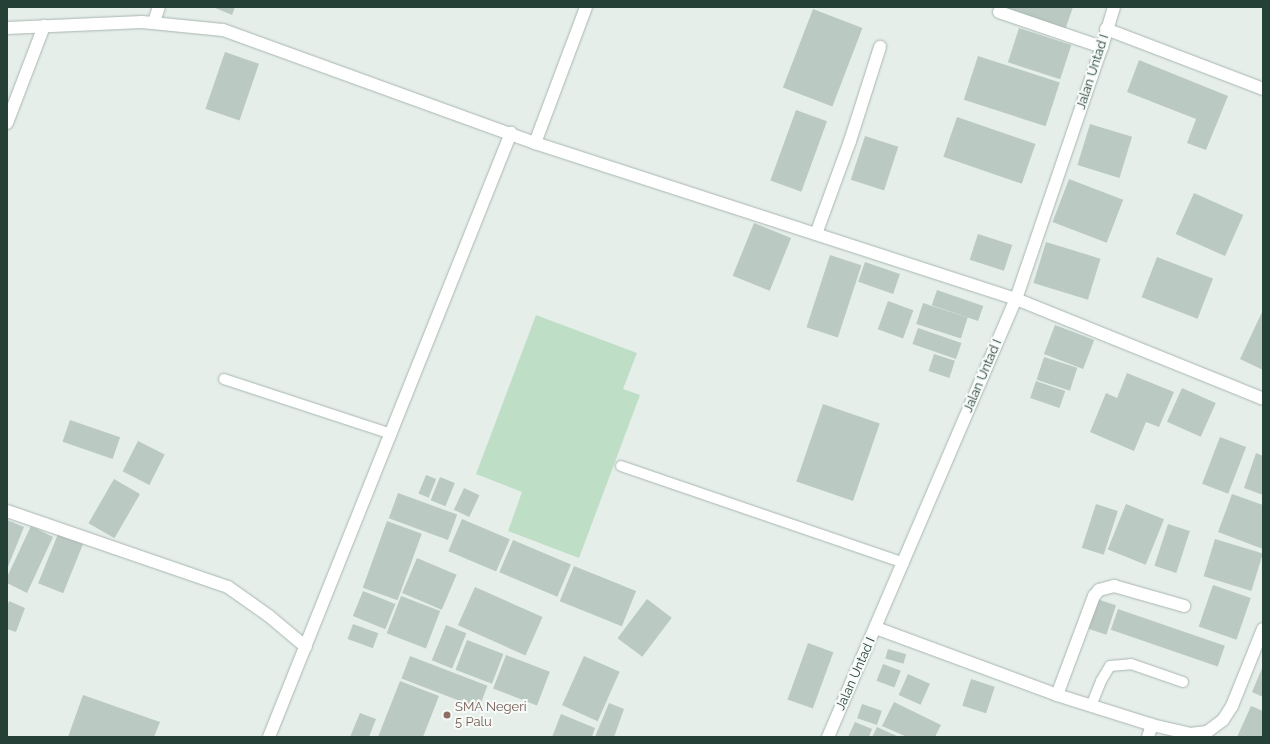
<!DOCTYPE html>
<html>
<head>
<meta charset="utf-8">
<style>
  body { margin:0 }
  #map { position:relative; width:1270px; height:744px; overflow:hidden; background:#e6eeea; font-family:Raleway,sans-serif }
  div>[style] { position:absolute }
  .green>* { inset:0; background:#bfdec6 }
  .building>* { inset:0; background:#bbc9c3; transform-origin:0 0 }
  .roads { filter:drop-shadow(0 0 1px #a8b6b1) drop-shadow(0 0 1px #a8b6b1) }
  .lane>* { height:10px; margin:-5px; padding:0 5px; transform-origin:5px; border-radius:5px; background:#fff }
  .street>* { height:12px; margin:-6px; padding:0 6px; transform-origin:6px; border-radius:6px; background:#fff }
  .dots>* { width:11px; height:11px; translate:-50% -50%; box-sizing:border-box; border:2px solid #f6faf8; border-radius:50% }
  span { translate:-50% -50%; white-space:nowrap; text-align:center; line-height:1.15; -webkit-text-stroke:4px #f6faf8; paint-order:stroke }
  .street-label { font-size:13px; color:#254037 }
  .education-label { font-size:13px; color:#785e54 }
  .left { translate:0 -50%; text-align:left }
  .frame { position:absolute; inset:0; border:8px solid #254037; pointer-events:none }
</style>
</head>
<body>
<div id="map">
  <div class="green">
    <i style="clip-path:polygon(536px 315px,637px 353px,623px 389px,640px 395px,579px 558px,508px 531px,522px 492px,476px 474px)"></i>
  </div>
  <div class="building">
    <i style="clip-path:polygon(213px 7px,235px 7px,232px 15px)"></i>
    <i style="clip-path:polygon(1002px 7px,1073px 7px,1065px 30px)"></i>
    <i style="left:813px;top:9px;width:53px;height:84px;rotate:21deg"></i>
    <i style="left:1019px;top:28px;width:55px;height:36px;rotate:18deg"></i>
    <i style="left:225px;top:52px;width:36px;height:60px;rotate:19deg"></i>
    <i style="left:978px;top:56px;width:86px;height:46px;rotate:18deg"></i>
    <i style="clip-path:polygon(1139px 60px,1228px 96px,1206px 150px,1187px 143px,1196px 119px,1127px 92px)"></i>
    <i style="left:796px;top:110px;width:33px;height:75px;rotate:20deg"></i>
    <i style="left:957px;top:117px;width:83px;height:42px;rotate:19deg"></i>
    <i style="left:1090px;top:124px;width:44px;height:43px;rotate:17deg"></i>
    <i style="left:865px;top:136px;width:35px;height:46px;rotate:18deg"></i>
    <i style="left:1069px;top:179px;width:58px;height:46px;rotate:21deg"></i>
    <i style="left:1194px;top:193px;width:54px;height:45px;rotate:24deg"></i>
    <i style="left:754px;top:223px;width:40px;height:57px;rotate:22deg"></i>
    <i style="left:978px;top:234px;width:36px;height:27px;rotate:18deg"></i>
    <i style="left:1046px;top:242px;width:57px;height:43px;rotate:17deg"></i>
    <i style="left:830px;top:255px;width:33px;height:76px;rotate:18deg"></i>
    <i style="left:1157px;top:257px;width:60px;height:43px;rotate:21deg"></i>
    <i style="left:865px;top:262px;width:37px;height:21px;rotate:19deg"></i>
    <i style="left:937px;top:290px;width:49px;height:16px;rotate:19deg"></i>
    <i style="left:888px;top:301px;width:27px;height:30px;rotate:20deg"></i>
    <i style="left:923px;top:303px;width:47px;height:22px;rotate:18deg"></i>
    <i style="clip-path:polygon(1263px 310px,1263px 370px,1240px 359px)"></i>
    <i style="left:1055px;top:325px;width:42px;height:31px;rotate:21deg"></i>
    <i style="left:918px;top:328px;width:46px;height:17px;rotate:19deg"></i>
    <i style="left:934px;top:354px;width:22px;height:18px;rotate:18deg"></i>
    <i style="left:1044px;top:357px;width:35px;height:24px;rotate:18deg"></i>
    <i style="clip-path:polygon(1127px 373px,1174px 392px,1159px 427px,1146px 422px,1134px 451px,1090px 432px,1106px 393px,1117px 398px)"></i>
    <i style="left:1036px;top:381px;width:31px;height:18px;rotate:19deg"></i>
    <i style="left:1182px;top:388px;width:37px;height:37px;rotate:24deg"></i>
    <i style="left:823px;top:404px;width:60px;height:82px;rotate:19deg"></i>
    <i style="left:70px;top:420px;width:53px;height:23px;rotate:19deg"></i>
    <i style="left:1220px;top:437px;width:28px;height:50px;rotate:21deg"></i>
    <i style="left:138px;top:441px;width:30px;height:34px;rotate:27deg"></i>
    <i style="clip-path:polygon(1256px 453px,1263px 456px,1263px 495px,1244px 488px)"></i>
    <i style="left:426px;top:475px;width:11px;height:20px;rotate:22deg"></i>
    <i style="left:440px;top:477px;width:16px;height:25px;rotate:22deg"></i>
    <i style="left:114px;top:479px;width:30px;height:51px;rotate:30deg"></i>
    <i style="left:464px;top:488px;width:17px;height:24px;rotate:25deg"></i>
    <i style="left:398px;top:493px;width:63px;height:27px;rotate:20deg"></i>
    <i style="clip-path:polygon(1232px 494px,1263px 505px,1263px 549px,1218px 532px)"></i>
    <i style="left:1096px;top:504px;width:23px;height:46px;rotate:18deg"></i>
    <i style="left:1126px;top:504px;width:41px;height:49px;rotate:22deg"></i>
    <i style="left:462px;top:519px;width:52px;height:35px;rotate:23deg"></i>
    <i style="clip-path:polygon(7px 520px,24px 527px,7px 569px)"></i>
    <i style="left:387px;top:521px;width:37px;height:71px;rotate:20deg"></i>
    <i style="left:1168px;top:524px;width:23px;height:44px;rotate:18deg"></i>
    <i style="clip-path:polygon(31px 526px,53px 537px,27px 593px,7px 583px,7px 577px)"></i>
    <i style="left:58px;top:534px;width:27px;height:53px;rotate:22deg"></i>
    <i style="left:1215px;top:539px;width:50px;height:39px;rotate:17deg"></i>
    <i style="left:513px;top:540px;width:63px;height:35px;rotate:23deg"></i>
    <i style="left:417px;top:558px;width:43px;height:38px;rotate:23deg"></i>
    <i style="left:574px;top:566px;width:67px;height:38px;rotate:22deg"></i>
    <i style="left:1213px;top:585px;width:40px;height:44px;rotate:19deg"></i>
    <i style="left:475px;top:587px;width:74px;height:42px;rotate:24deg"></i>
    <i style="left:363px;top:591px;width:35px;height:27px;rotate:22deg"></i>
    <i style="left:401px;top:596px;width:42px;height:40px;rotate:21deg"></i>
    <i style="left:647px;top:599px;width:31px;height:49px;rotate:37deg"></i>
    <i style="left:1097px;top:599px;width:20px;height:31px;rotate:18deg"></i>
    <i style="clip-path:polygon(9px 601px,25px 608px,16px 632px,7px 629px,7px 607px)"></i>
    <i style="left:1118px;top:609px;width:113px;height:22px;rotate:19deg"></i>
    <i style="left:353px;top:624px;width:27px;height:16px;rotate:20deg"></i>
    <i style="left:446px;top:625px;width:22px;height:38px;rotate:22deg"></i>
    <i style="left:467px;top:640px;width:39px;height:32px;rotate:21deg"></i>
    <i style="left:808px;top:643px;width:27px;height:60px;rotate:20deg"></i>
    <i style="left:888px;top:649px;width:19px;height:10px;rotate:16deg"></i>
    <i style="left:506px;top:655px;width:47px;height:36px;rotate:21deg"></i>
    <i style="left:410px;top:656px;width:83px;height:24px;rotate:21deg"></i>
    <i style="left:584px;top:656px;width:39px;height:54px;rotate:24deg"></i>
    <i style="left:883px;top:664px;width:19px;height:18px;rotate:21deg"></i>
    <i style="clip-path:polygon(1263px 666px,1263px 697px,1252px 692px)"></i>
    <i style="left:908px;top:674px;width:24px;height:23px;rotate:24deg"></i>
    <i style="left:971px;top:679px;width:25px;height:28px;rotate:18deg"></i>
    <i style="clip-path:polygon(400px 681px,439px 696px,423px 737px,378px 737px)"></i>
    <i style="clip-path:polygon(83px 695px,160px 722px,154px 737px,68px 737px)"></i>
    <i style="clip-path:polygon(894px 702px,941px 725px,935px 737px,907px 737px,882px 726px)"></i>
    <i style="clip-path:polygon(609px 703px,624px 709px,614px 737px,595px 737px)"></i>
    <i style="left:862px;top:704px;width:21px;height:15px;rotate:19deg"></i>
    <i style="clip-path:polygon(1251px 706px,1263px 711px,1263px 737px,1237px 737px)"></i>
    <i style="clip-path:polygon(360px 713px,376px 719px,369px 737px,350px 737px)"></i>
    <i style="clip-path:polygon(561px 714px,595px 728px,592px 737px,552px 737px)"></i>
    <i style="clip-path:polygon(855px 722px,872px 729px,869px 737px,848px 737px)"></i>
    <i style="clip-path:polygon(877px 727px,899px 737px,872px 737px)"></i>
  </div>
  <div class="roads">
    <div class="lane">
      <i style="left:224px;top:379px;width:176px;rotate:18.2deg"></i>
      <i style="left:621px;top:466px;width:299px;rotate:18.9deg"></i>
      <i style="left:1091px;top:706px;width:27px;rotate:-68deg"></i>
      <i style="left:1101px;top:681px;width:17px;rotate:-59deg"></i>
      <i style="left:1110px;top:666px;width:21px;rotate:-5deg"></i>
      <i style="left:1131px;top:664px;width:55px;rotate:19.1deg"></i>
    </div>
    <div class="street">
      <i style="left:999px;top:12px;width:109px;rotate:18.8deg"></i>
      <i style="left:154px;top:22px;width:16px;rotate:-72deg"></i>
      <i style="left:7px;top:28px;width:135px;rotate:-2.5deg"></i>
      <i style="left:142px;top:22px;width:81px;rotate:5.6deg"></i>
      <i style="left:223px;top:30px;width:332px;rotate:19.9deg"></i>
      <i style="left:535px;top:143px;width:506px;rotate:17.97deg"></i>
      <i style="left:1016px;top:299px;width:266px;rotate:22deg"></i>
      <i style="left:1106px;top:29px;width:168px;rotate:20.9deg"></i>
      <i style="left:7px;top:123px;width:104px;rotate:-69.1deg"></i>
      <i style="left:535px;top:143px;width:145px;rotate:-69.4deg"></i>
      <i style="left:816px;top:234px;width:99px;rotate:-69.9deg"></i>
      <i style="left:850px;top:141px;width:99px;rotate:-72.3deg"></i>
      <i style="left:7px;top:511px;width:234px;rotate:19deg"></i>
      <i style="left:228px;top:587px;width:50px;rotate:35.3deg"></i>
      <i style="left:269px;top:616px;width:48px;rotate:40deg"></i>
      <i style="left:876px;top:628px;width:193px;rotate:20.3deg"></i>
      <i style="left:1057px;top:695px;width:100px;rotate:17.5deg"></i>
      <i style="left:1152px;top:725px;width:39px;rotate:13deg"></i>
      <i style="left:1190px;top:734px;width:17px;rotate:-7deg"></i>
      <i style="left:1207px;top:732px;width:20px;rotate:-37deg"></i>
      <i style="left:1223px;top:720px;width:17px;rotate:-57deg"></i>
      <i style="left:1232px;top:706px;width:83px;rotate:-68.1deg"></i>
      <i style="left:1057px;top:695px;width:106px;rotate:-69.5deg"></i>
      <i style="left:1094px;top:596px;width:8px;rotate:-50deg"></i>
      <i style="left:1099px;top:590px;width:16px;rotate:-15deg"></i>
      <i style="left:1114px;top:586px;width:73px;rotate:15.9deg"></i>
      <i style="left:269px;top:737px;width:651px;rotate:-68.17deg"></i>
      <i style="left:828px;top:737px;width:477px;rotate:-66.8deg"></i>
      <i style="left:1016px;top:299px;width:266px;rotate:-71.2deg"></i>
      <i style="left:1102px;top:47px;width:42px;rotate:-73.3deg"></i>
      <i style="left:1148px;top:737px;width:13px;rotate:-72deg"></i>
    </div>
  </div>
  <div class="dots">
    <i style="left:447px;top:715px;background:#8d6e63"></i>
  </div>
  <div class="street-label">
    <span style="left:1093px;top:72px;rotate:-72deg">Jalan Untad I</span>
    <span style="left:983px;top:376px;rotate:-67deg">Jalan Untad I</span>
    <span style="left:856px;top:674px;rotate:-66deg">Jalan Untad I</span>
  </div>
  <div class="education-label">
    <span class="left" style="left:455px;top:715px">SMA Negeri<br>5 Palu</span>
  </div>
  <div class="frame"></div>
</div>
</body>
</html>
